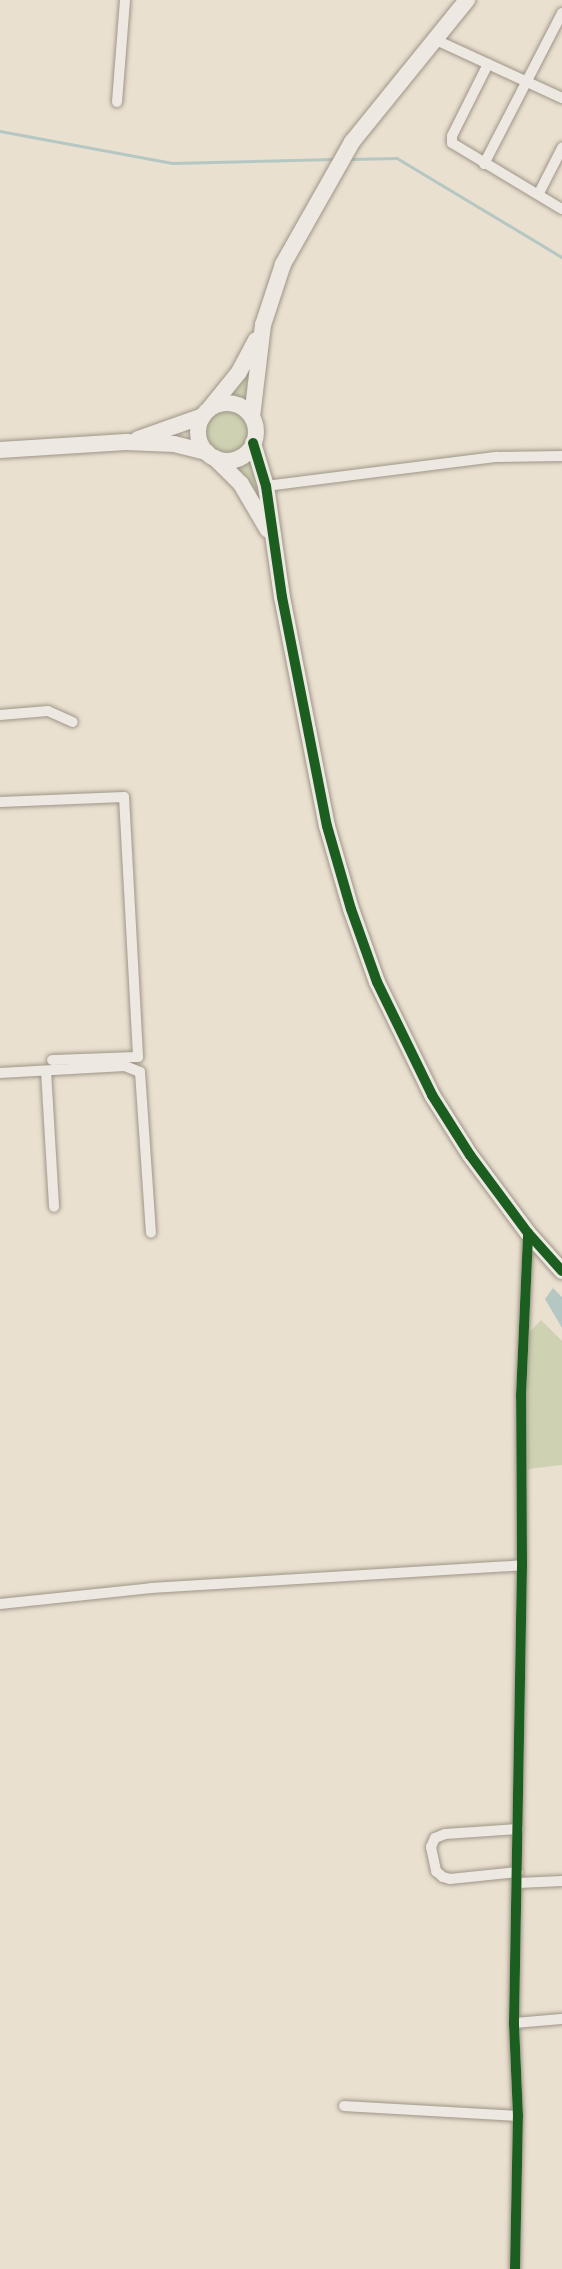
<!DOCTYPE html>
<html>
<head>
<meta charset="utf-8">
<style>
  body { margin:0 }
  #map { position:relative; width:562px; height:2269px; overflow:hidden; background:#eae0d0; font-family:"Libre Caslon Text",serif }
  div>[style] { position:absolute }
  .green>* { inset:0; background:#ced1b2 }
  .round { border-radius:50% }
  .water>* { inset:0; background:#b5c7c2 }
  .stream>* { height:2.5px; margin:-1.25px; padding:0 1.25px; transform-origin:1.25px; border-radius:1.25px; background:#b5c7c2 }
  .roads { filter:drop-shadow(0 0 2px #9e9587) drop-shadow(0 0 2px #9e9587) }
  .street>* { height:10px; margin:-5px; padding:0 5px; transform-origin:5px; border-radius:5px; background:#ede8e1 }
  .secondary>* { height:16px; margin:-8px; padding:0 8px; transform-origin:8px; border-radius:8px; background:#ede8e1 }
  .secondary>.ring { margin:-8px; padding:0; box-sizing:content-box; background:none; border:16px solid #ede8e1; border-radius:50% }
  .cycleway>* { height:10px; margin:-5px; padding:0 5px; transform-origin:5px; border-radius:5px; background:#1b5e20 }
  span { translate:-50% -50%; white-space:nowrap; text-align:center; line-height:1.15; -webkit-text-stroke:7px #f8ecda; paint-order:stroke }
</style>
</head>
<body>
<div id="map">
  <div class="green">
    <i style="clip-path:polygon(248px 371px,246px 403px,227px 397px)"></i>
    <i class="round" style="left:204px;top:409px;width:46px;height:46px"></i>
    <i style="clip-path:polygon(252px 458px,252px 469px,259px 495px,235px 467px)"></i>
    <i style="clip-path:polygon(541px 1320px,562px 1341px,562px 1465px,528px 1469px,527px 1335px)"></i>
  </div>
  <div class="water">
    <i style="clip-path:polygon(553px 1288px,562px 1297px,562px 1328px,545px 1299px)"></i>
  </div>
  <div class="stream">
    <i style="left:0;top:131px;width:175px;rotate:10.5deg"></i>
    <i style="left:172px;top:163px;width:161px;rotate:-1.4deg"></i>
    <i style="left:351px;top:159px;width:46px;rotate:-1.2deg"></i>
    <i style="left:397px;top:158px;width:192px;rotate:31deg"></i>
  </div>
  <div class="roads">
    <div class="street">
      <i style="left:436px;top:40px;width:139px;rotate:24.7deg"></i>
      <i style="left:488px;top:64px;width:80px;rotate:116.6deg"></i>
      <i style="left:452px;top:136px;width:7px;rotate:90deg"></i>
      <i style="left:452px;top:143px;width:128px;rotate:31deg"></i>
      <i style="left:117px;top:102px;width:102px;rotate:-85.5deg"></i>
      <i style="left:484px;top:164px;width:170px;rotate:-62.7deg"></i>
      <i style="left:539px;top:193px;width:51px;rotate:-62.9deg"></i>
      <i style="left:266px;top:486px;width:233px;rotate:-7.2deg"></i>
      <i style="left:497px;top:457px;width:65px;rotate:-0.9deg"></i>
      <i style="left:0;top:715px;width:48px;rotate:-4.8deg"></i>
      <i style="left:48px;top:711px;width:27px;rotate:24deg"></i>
      <i style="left:0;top:802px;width:124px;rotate:-2.3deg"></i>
      <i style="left:124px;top:797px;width:260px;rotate:86.9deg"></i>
      <i style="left:138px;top:1057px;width:86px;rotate:178deg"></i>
      <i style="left:46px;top:1071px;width:136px;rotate:86.6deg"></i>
      <i style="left:0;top:1073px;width:125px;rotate:-3.2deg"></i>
      <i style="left:125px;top:1066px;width:16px;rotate:22deg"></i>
      <i style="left:140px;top:1072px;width:161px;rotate:86.1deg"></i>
      <i style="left:0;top:1604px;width:152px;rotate:-6deg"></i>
      <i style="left:151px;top:1588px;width:372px;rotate:-3.5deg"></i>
      <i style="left:518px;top:1829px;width:73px;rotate:176.1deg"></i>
      <i style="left:445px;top:1834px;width:11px;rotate:158deg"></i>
      <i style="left:435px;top:1838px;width:10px;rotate:114deg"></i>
      <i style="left:431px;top:1847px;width:25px;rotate:78deg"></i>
      <i style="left:436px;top:1871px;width:9px;rotate:41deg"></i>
      <i style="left:443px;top:1877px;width:7px;rotate:16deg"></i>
      <i style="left:450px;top:1879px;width:68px;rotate:-5.9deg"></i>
      <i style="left:518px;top:1883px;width:44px;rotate:-2.6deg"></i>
      <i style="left:514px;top:2023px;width:48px;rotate:-4.8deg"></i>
      <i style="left:344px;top:2106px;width:174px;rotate:3.3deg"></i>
      <i style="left:515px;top:2269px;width:153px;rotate:-88.9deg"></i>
      <i style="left:518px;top:2116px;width:93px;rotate:-92.5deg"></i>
      <i style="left:514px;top:2023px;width:458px;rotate:-89deg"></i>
      <i style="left:522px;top:1565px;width:169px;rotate:-90.3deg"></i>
      <i style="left:521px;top:1396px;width:163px;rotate:-87.5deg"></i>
    </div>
    <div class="secondary">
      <i class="ring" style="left:198px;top:403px;width:42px;height:42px"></i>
      <i style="left:210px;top:408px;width:46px;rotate:-51.1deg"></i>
      <i style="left:239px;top:372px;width:36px;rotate:-62deg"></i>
      <i style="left:252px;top:417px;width:93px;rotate:-83.2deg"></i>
      <i style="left:263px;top:325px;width:64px;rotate:-71.8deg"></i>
      <i style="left:283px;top:264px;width:140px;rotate:-60.5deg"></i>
      <i style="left:352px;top:142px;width:183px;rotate:-51deg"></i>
      <i style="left:138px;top:439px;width:69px;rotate:-19.5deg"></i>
      <i style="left:253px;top:443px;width:45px;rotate:73.2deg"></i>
      <i style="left:266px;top:486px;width:112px;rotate:81.8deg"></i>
      <i style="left:282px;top:597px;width:233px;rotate:78.9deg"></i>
      <i style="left:327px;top:826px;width:86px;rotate:73.9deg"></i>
      <i style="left:351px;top:909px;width:77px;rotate:70.4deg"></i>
      <i style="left:377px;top:982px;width:126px;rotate:64deg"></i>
      <i style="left:432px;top:1095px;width:71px;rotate:57.7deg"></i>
      <i style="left:470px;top:1155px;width:97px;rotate:53.4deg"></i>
      <i style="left:528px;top:1233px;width:51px;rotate:48.2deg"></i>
      <i style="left:0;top:450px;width:126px;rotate:-3.6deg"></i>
      <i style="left:126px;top:442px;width:48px;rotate:2.4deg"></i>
      <i style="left:174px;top:444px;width:34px;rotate:14deg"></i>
      <i style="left:215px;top:458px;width:37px;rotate:45deg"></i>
      <i style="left:241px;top:484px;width:53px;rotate:59.6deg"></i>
    </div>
  </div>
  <div class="cycleway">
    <i style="left:253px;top:443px;width:45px;rotate:73.2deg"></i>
    <i style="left:266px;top:486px;width:112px;rotate:81.8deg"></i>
    <i style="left:282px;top:597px;width:233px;rotate:78.9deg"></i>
    <i style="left:327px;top:826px;width:86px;rotate:73.9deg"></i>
    <i style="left:351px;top:909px;width:77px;rotate:70.4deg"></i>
    <i style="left:377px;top:982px;width:126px;rotate:64deg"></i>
    <i style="left:432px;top:1095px;width:71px;rotate:57.7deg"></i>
    <i style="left:470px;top:1155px;width:97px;rotate:53.4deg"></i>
    <i style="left:528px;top:1233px;width:51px;rotate:48.2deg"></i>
    <i style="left:515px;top:2269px;width:153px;rotate:-88.9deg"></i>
    <i style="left:518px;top:2116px;width:93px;rotate:-92.5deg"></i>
    <i style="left:514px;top:2023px;width:458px;rotate:-89deg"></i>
    <i style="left:522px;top:1565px;width:169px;rotate:-90.3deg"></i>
    <i style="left:521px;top:1396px;width:163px;rotate:-87.5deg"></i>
  </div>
</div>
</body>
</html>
